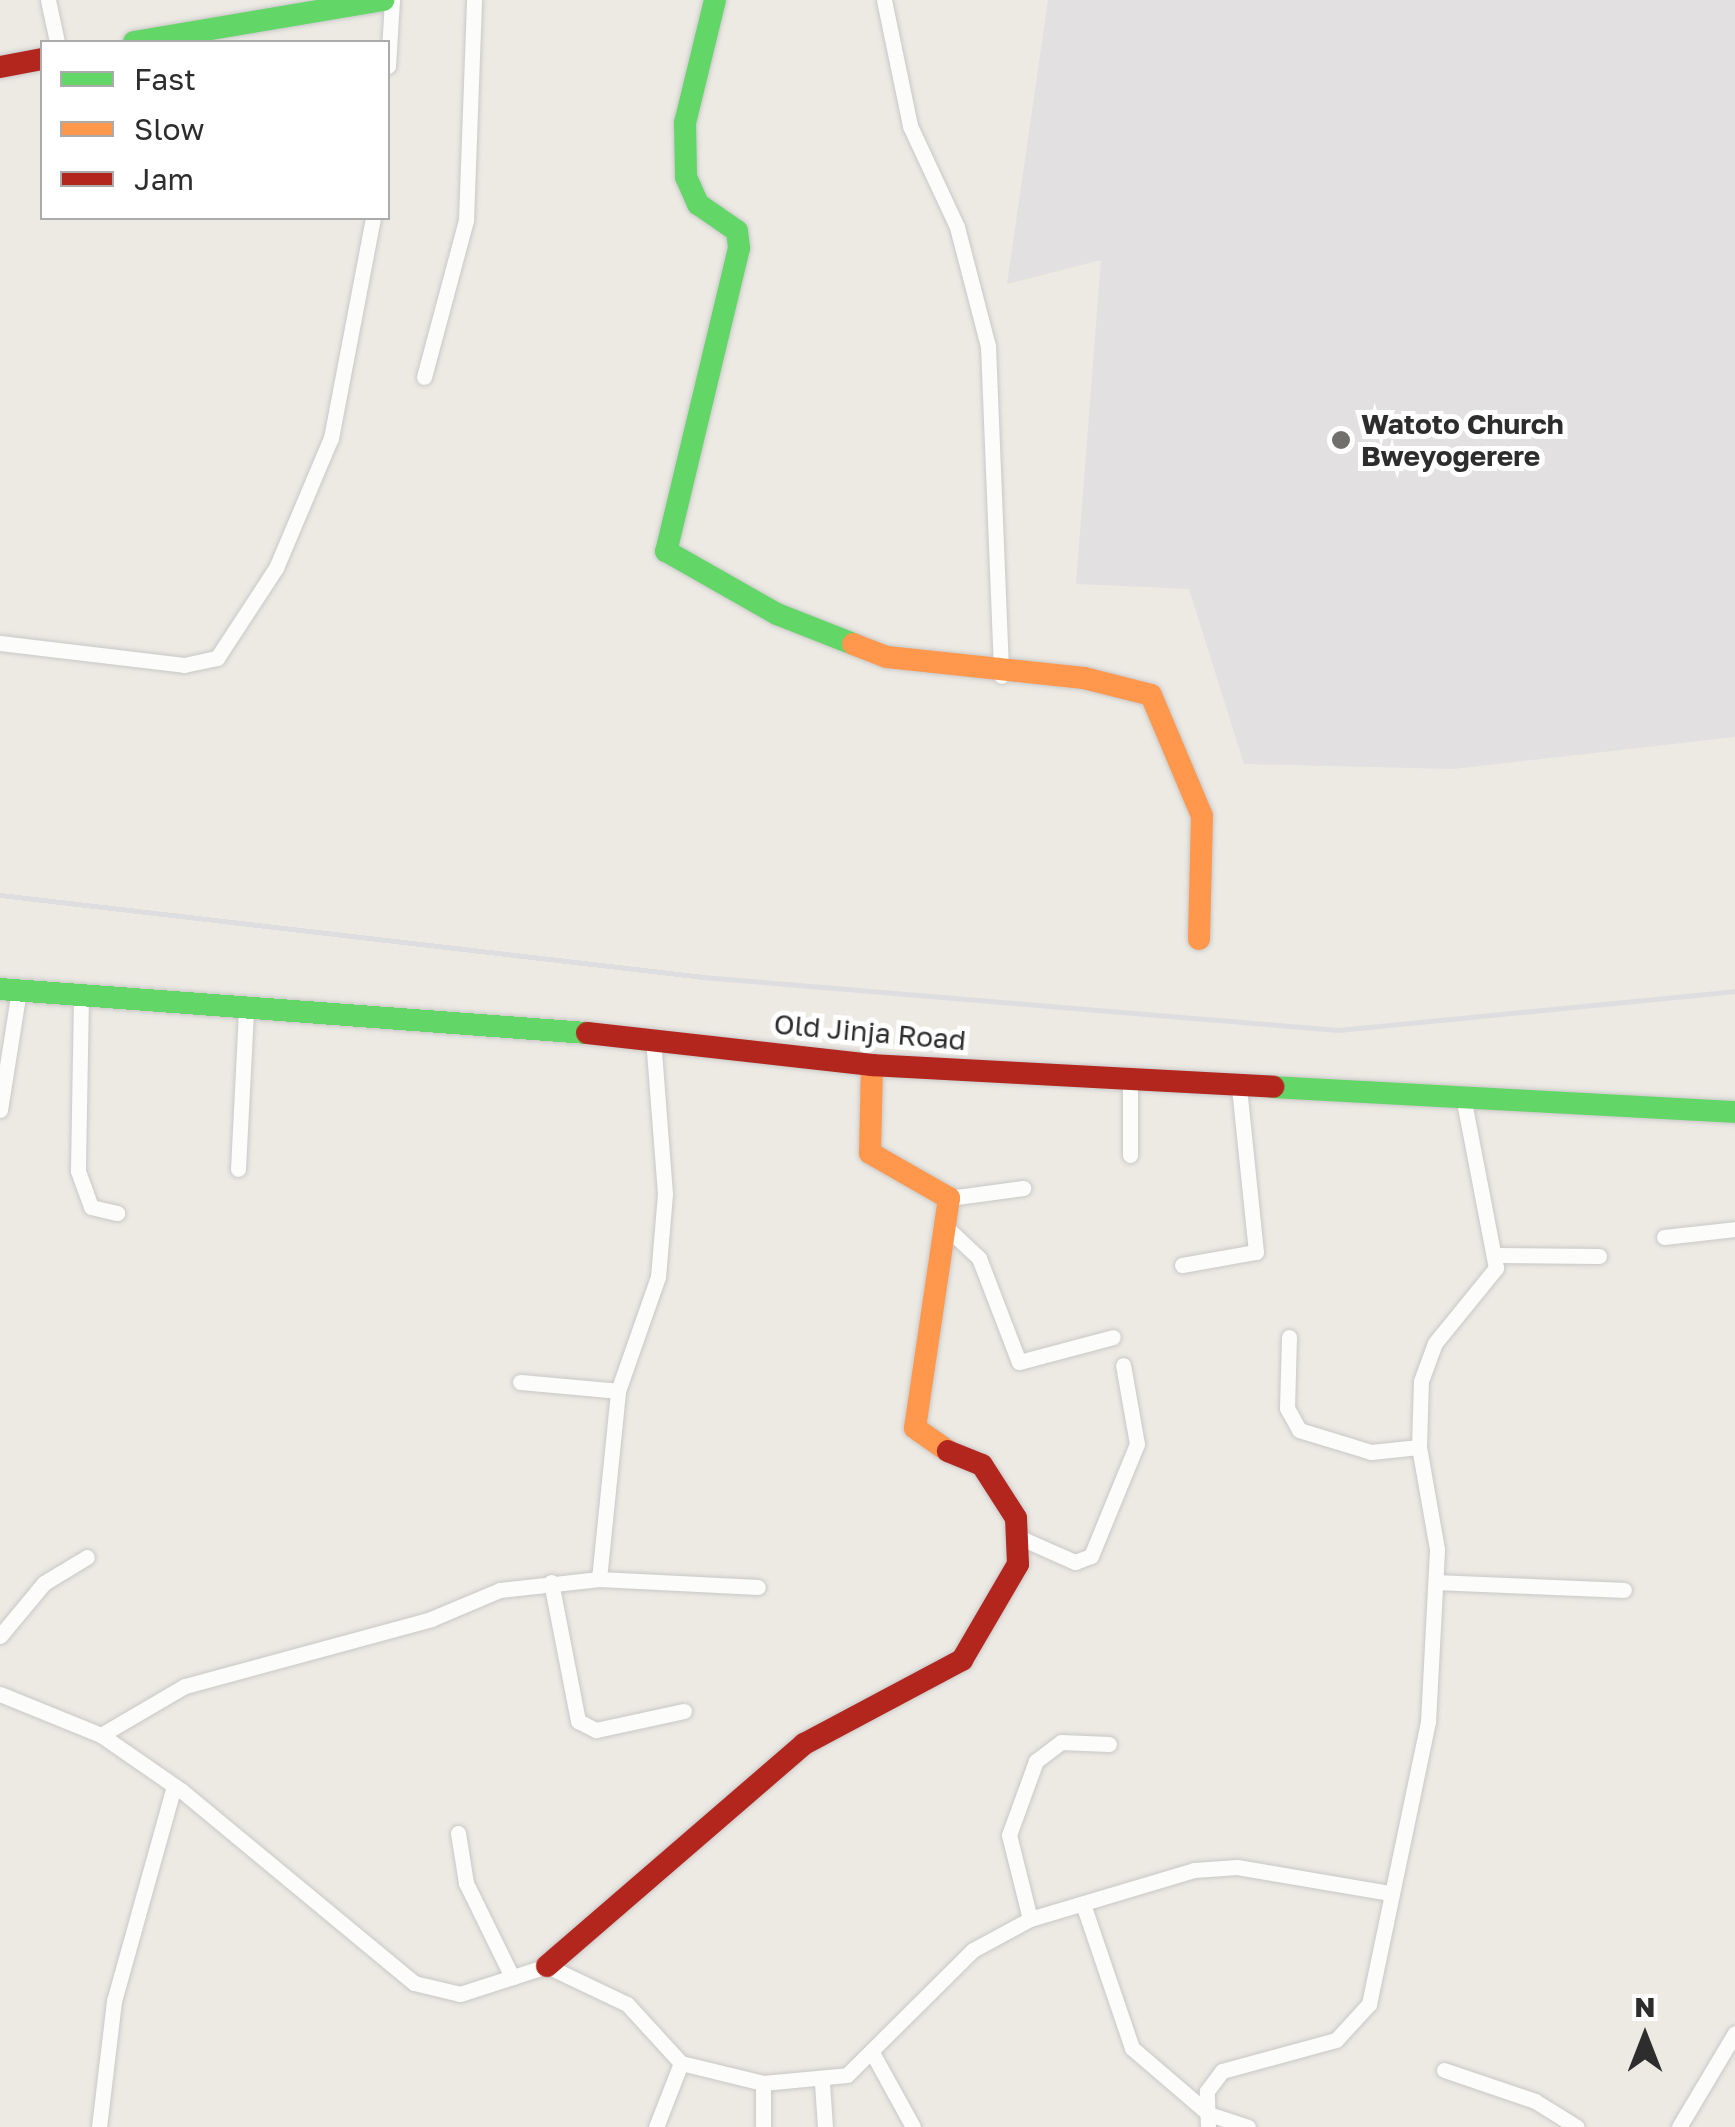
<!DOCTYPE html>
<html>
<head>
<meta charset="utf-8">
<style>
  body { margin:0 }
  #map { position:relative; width:1735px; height:2127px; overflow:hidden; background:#eceae3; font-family:"Golos Text",sans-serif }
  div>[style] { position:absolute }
  .industrial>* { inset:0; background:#e3e0e2 }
  .roads { filter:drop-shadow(0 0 2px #c9c8c8) drop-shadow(0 0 2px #c9c8c8) }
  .street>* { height:15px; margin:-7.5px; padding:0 7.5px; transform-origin:7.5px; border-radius:7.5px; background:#fcfcfb }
  .fast>* { height:22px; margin:-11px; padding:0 11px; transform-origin:11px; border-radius:11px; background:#63d668 }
  .slow>* { height:22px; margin:-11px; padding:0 11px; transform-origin:11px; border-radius:11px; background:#ff974d }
  .jam>* { height:22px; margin:-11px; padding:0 11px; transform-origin:11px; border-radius:11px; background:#b3261e }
  .rail>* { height:5px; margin:-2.5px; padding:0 2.5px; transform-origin:2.5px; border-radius:2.5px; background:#dedee0 }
  .dots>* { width:28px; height:28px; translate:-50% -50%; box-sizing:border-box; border:5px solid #fff; border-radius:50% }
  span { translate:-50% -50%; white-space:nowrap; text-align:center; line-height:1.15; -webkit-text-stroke:10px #fff; paint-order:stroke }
  .poi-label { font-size:28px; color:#2d2d2d; font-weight:700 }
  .left { translate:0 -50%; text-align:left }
  .street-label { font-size:28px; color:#2d2d2d }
  .legend { position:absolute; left:40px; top:40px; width:350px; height:180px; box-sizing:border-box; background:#fff; border:2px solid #ababab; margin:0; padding:12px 18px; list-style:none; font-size:30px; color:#2d2d2d }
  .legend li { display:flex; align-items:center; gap:20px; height:50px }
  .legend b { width:50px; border:2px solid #ababab }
  .north { position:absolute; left:1595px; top:1987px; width:100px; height:100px; -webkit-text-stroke:8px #fff; paint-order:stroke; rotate:0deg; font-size:28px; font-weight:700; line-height:40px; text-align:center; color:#2d2d2d }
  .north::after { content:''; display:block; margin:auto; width:35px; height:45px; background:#2d2d2d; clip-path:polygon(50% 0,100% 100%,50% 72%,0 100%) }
</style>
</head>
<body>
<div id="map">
  <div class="industrial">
    <i style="clip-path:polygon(1048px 0,1735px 0,1735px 737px,1453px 769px,1244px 764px,1189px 589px,1076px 584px,1101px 260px,1007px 284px)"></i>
  </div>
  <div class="roads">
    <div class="street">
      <i style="left:48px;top:0;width:43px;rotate:77.9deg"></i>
      <i style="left:884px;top:0;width:129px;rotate:78.3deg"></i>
      <i style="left:910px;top:126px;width:111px;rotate:65deg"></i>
      <i style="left:957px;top:227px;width:123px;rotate:75.4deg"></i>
      <i style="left:988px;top:346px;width:330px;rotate:87.7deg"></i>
      <i style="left:388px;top:66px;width:66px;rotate:-86.5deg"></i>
      <i style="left:424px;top:377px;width:163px;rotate:-75deg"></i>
      <i style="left:466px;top:220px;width:220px;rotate:-87.9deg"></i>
      <i style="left:0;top:643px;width:185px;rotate:6.8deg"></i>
      <i style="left:184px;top:665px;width:34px;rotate:-12deg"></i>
      <i style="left:217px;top:658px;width:108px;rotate:-56.8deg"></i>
      <i style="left:276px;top:568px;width:141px;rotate:-67.1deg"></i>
      <i style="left:331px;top:438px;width:224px;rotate:-79.2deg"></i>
      <i style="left:81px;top:996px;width:175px;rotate:91deg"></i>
      <i style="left:78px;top:1171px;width:38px;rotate:70deg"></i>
      <i style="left:91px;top:1207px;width:27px;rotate:13deg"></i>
      <i style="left:0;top:1110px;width:121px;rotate:-81deg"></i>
      <i style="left:1130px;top:1155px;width:73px;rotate:-90deg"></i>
      <i style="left:238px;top:1169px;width:160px;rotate:-87.1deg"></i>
      <i style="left:949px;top:1198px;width:75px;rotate:-7.7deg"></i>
      <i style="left:947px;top:1228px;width:44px;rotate:43.2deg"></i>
      <i style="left:979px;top:1258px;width:111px;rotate:69deg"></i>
      <i style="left:1019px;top:1362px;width:97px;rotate:-14.9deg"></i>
      <i style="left:1664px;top:1237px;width:71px;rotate:-6.4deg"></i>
      <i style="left:1496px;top:1255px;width:103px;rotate:0.6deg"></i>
      <i style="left:1182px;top:1265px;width:75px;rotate:-10deg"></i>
      <i style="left:1256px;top:1252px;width:165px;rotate:-95.9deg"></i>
      <i style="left:1289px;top:1337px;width:71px;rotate:91.6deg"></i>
      <i style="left:1287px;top:1408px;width:25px;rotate:61deg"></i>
      <i style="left:1299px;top:1430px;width:75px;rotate:17deg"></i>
      <i style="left:1371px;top:1452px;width:48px;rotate:-5.9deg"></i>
      <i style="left:520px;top:1382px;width:98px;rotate:5.2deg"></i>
      <i style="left:1023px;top:1539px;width:57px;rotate:23.9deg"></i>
      <i style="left:1075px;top:1562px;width:17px;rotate:-21deg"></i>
      <i style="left:1091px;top:1556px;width:121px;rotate:-67.7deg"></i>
      <i style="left:1137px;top:1444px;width:80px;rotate:-100deg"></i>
      <i style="left:599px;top:1579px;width:189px;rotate:-84.2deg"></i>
      <i style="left:618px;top:1391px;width:121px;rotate:-70.7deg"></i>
      <i style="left:658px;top:1277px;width:83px;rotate:-85.2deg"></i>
      <i style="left:665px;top:1194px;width:155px;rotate:-94.4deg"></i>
      <i style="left:551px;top:1582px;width:142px;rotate:79deg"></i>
      <i style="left:578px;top:1721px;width:20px;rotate:27deg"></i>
      <i style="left:596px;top:1730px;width:90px;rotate:-12.2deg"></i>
      <i style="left:1436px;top:1582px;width:188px;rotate:2.4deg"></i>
      <i style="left:0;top:1636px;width:69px;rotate:-50.3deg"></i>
      <i style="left:44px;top:1583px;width:50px;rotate:-31.2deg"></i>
      <i style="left:0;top:1694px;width:109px;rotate:22.1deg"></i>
      <i style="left:101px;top:1735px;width:98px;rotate:34.7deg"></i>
      <i style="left:182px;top:1791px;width:301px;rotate:39.6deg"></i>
      <i style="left:414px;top:1983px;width:47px;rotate:13.4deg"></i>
      <i style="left:460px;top:1994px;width:91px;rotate:-17.8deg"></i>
      <i style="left:547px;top:1966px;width:89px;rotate:25.4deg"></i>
      <i style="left:627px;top:2004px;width:80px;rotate:47.5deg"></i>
      <i style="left:681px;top:2063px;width:69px;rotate:111.3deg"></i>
      <i style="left:101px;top:1735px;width:97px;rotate:-30.3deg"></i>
      <i style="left:185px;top:1686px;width:255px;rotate:-15.2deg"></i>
      <i style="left:431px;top:1619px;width:75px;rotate:-22.8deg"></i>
      <i style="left:500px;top:1590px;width:100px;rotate:-6.3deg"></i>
      <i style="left:599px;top:1579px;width:159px;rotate:2.9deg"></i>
      <i style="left:458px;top:1833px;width:51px;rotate:80.9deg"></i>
      <i style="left:466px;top:1883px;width:105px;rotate:63.9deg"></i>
      <i style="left:1084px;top:1907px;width:149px;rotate:71.2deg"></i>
      <i style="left:1132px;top:2048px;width:101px;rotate:40.6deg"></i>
      <i style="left:1209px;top:2114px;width:41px;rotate:18.4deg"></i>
      <i style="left:1030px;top:1919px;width:87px;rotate:-104deg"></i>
      <i style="left:1009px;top:1835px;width:79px;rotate:-70deg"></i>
      <i style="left:1036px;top:1761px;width:31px;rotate:-37deg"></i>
      <i style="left:1061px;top:1742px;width:48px;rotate:2.4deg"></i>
      <i style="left:874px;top:2056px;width:81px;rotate:61.2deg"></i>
      <i style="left:681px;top:2063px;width:84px;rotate:13.7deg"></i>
      <i style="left:763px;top:2083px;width:84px;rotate:-5.4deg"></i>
      <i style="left:847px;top:2075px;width:177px;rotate:-44.8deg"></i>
      <i style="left:973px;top:1950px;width:65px;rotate:-28.5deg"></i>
      <i style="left:1030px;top:1919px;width:171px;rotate:-16.6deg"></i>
      <i style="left:1194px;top:1870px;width:43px;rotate:-4deg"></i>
      <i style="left:1237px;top:1867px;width:154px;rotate:9.7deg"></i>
      <i style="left:1444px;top:2070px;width:96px;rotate:18.8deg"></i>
      <i style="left:1535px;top:2101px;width:49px;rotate:31.8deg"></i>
      <i style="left:822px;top:2083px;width:44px;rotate:86.1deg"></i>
      <i style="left:99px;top:2127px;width:127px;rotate:-83.2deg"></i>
      <i style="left:114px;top:2001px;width:223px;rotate:-74.4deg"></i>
      <i style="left:763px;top:2127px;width:44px;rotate:-90deg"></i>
      <i style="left:1208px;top:2127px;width:36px;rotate:-92deg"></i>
      <i style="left:1207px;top:2091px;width:25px;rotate:-53deg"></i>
      <i style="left:1222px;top:2071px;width:118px;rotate:-15.2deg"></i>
      <i style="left:1336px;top:2040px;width:49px;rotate:-47.5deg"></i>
      <i style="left:1369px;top:2004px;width:288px;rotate:-78.2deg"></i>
      <i style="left:1428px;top:1722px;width:173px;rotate:-87deg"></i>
      <i style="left:1437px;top:1549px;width:104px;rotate:-100deg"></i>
      <i style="left:1419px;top:1447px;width:66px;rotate:-88.3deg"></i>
      <i style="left:1421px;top:1381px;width:40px;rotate:-69.8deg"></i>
      <i style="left:1435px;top:1343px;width:97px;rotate:-50.9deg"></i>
      <i style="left:1496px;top:1268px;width:174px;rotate:-100.9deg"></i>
      <i style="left:1679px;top:2127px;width:109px;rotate:-59.2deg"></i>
    </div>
    <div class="fast">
      <i style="left:715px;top:0;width:127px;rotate:103.7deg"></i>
      <i style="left:685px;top:123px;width:54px;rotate:88.9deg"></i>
      <i style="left:686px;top:177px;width:30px;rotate:66deg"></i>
      <i style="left:698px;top:204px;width:47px;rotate:34.7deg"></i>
      <i style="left:737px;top:231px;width:17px;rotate:83deg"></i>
      <i style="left:739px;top:248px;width:312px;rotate:103.5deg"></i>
      <i style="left:666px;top:551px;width:128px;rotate:29.6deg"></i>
      <i style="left:777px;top:614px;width:82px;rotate:21.5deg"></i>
      <i style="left:134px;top:42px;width:253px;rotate:-9.6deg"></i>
      <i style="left:0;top:989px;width:589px;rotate:4.29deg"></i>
      <i style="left:1273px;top:1087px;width:463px;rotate:3.1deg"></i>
    </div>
    <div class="slow">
      <i style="left:853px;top:644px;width:36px;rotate:21deg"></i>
      <i style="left:887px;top:657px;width:198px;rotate:6.1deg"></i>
      <i style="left:1084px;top:678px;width:69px;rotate:14.2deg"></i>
      <i style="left:1151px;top:695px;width:131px;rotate:67.1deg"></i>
      <i style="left:1202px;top:816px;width:123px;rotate:91.4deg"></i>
      <i style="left:872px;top:1065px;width:88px;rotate:91.3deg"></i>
      <i style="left:870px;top:1153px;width:91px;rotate:29.7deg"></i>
      <i style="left:949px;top:1198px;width:232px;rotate:98.4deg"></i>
      <i style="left:915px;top:1428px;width:40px;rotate:34.9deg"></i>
    </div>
    <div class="jam">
      <i style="left:0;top:67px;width:43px;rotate:-10.8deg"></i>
      <i style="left:587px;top:1033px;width:287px;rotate:6.4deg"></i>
      <i style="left:872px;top:1065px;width:402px;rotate:3.1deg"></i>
      <i style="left:547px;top:1966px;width:340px;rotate:-40.8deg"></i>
      <i style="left:804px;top:1744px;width:179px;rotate:-28deg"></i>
      <i style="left:962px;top:1660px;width:111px;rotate:-59.7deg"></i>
      <i style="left:1018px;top:1564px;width:46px;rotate:-92.5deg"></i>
      <i style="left:1016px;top:1518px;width:63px;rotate:-122.7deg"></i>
      <i style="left:982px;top:1465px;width:37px;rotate:-158deg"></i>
    </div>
  </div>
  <div class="rail">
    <i style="left:0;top:895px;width:708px;rotate:6.65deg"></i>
    <i style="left:703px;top:977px;width:637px;rotate:4.77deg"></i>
    <i style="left:1338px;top:1030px;width:399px;rotate:-5.6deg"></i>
  </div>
  <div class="dots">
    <i style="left:1341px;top:440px;background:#706f6d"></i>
  </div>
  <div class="poi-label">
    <span class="left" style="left:1361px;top:440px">Watoto Church<br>Bweyogerere</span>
  </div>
  <div class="street-label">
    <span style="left:870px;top:1032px;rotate:5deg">Old Jinja Road</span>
  </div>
  <ul class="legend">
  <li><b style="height:12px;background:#63d668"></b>Fast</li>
  <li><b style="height:12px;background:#ff974d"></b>Slow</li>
  <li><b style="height:12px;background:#b3261e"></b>Jam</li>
  </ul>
  <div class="north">N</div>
</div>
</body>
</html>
